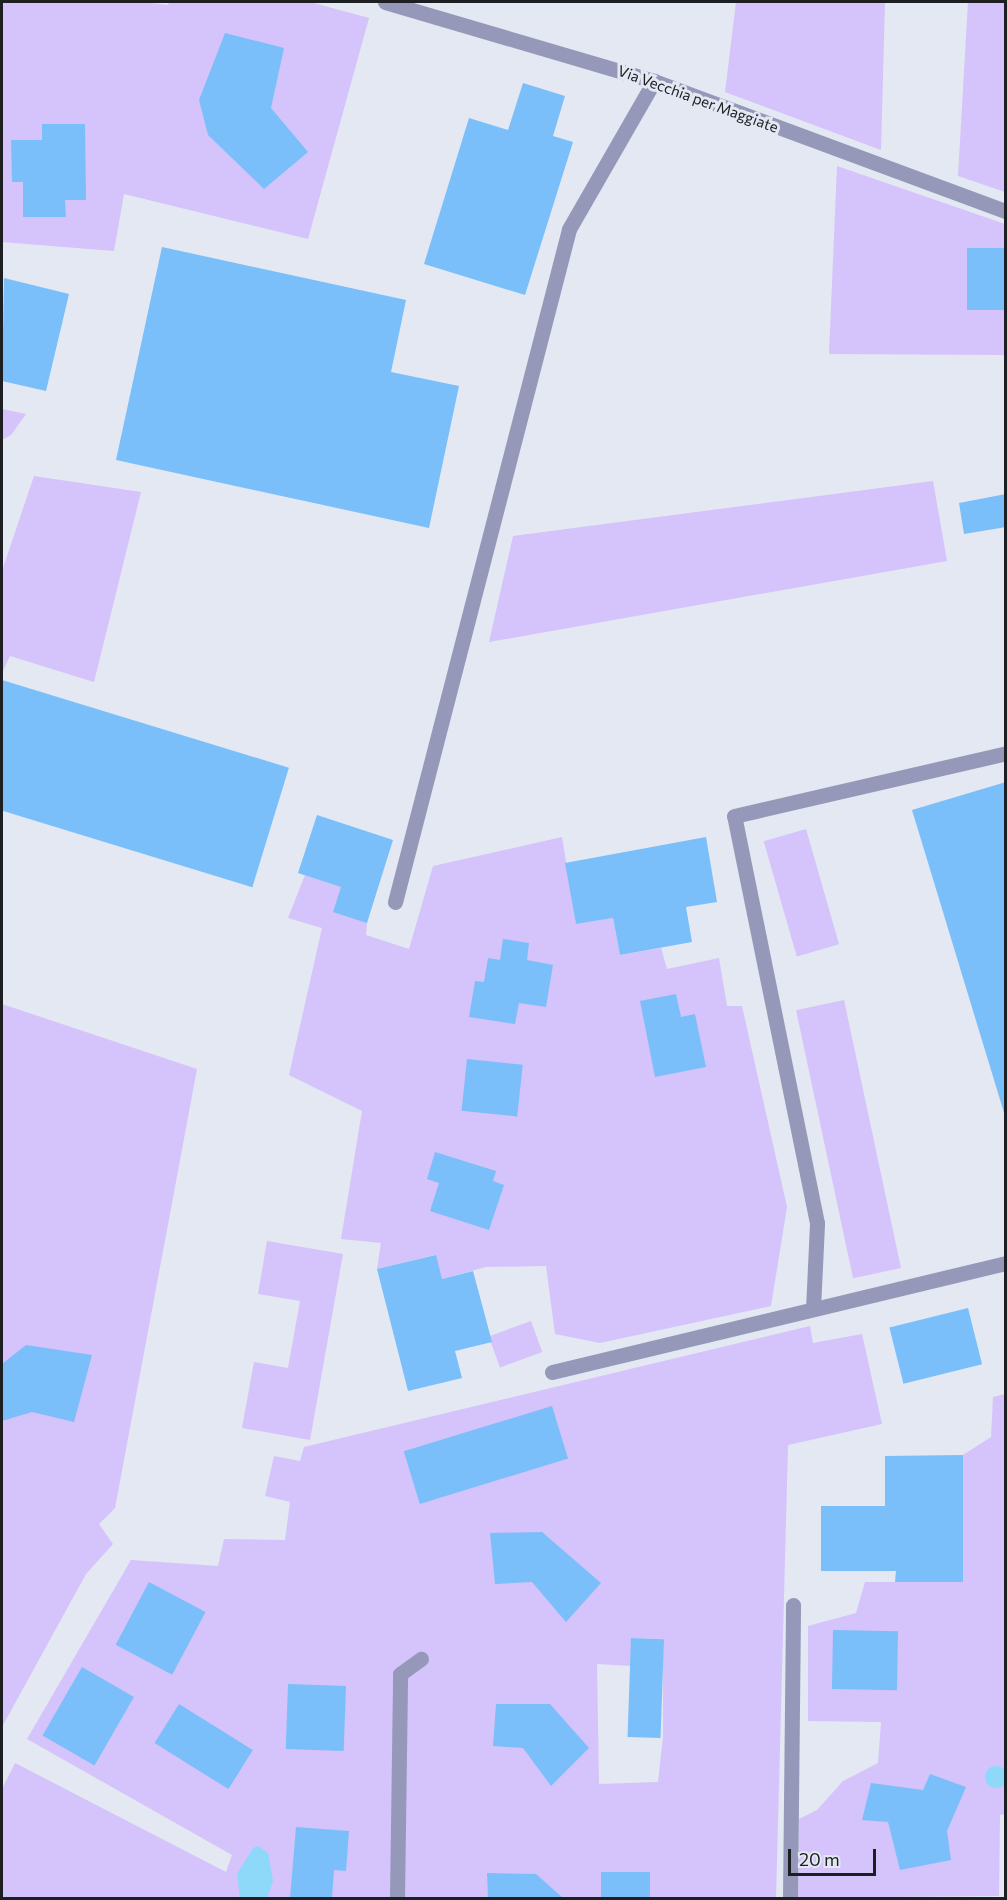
<!DOCTYPE html>
<html>
<head>
<meta charset="utf-8">
<style>
  body { margin:0 }
  #map { position:relative; width:1007px; height:1900px; overflow:hidden; background:#e3e8f2; font-family:Commissioner,sans-serif }
  div>[style] { position:absolute }
  .green>* { inset:0; background:#d5c3fb; transform-origin:0 0 }
  .water>* { inset:0; background:#8ed9fa }
  .round { border-radius:50% }
  .building>* { inset:0; background:#7abff9; transform-origin:0 0 }
  .minor>* { height:15px; margin:-7.5px; padding:0 7.5px; transform-origin:7.5px; border-radius:7.5px; background:#9598b9 }
  span { translate:-50% -50%; white-space:nowrap; text-align:center; line-height:1.15; -webkit-text-stroke:6px #e3e8f2; paint-order:stroke }
  .street-label { font-size:15px; color:#1d1f22 }
  .frame { position:absolute; inset:0; border:3px solid #1d1f22; pointer-events:none }
  .scale { position:absolute; left:788px; top:1849px; width:88px; height:27px; box-sizing:border-box; border:3px solid #1d1f22; border-top:0; padding-left:8px; font-size:18px; line-height:21px; white-space:nowrap; color:#1d1f22; -webkit-text-stroke:4px #e3e8f2; paint-order:stroke }
</style>
</head>
<body>
<div id="map">
  <div class="green">
    <i style="clip-path:polygon(2px 2px,142px 2px,168px 5px,169px 2px,310px 2px,369px 18px,308px 239px,124px 194px,114px 251px,2px 242px)"></i>
    <i style="clip-path:polygon(736px 2px,885px 2px,881px 150px,725px 92px)"></i>
    <i style="clip-path:polygon(968px 2px,1005px 2px,1005px 192px,958px 176px)"></i>
    <i style="clip-path:polygon(837px 166px,1005px 224px,1005px 355px,829px 354px)"></i>
    <i style="clip-path:polygon(2px 409px,26px 414px,11px 435px,2px 440px)"></i>
    <i style="clip-path:polygon(34px 476px,141px 492px,94px 682px,10px 656px,2px 673px,2px 571px)"></i>
    <i style="clip-path:polygon(933px 481px,947px 561px,489px 642px,513px 536px)"></i>
    <i style="left:806px;top:829px;width:120px;height:44px;rotate:74deg"></i>
    <i style="clip-path:polygon(562px 837px,576px 924px,613px 918px,620px 955px,661px 948px,667px 969px,719px 958px,727px 1006px,742px 1006px,787px 1207px,771px 1306px,600px 1343px,555px 1334px,546px 1266px,486px 1267px,442px 1279px,435px 1255px,377px 1269px,381px 1243px,341px 1239px,362px 1111px,289px 1075px,322px 928px,288px 918px,305px 875px,341px 887px,367px 923px,366px 935px,409px 949px,433px 866px)"></i>
    <i style="left:844px;top:1000px;width:274px;height:49px;rotate:78deg"></i>
    <i style="clip-path:polygon(2px 1004px,197px 1069px,115px 1508px,99px 1524px,113px 1544px,86px 1574px,2px 1727px)"></i>
    <i style="clip-path:polygon(267px 1241px,343px 1254px,310px 1440px,242px 1428px,254px 1362px,288px 1368px,300px 1301px,258px 1294px)"></i>
    <i style="left:531px;top:1321px;width:33px;height:45px;rotate:70deg"></i>
    <i style="clip-path:polygon(evenodd,810px 1326px,813px 1343px,862px 1334px,882px 1424px,788px 1445px,776px 1898px,2px 1898px,2px 1789px,15px 1763px,226px 1872px,232px 1855px,27px 1739px,131px 1560px,218px 1566px,224px 1539px,285px 1540px,290px 1502px,265px 1496px,274px 1456px,300px 1461px,304px 1447px,810px 1326px,631px 1638px,663px 1639px,663px 1737px,658px 1782px,599px 1784px,597px 1664px,631px 1666px,631px 1638px)"></i>
    <i style="clip-path:polygon(1005px 1394px,1006px 1814px,1000px 1815px,999px 1896px,798px 1898px,799px 1819px,817px 1810px,843px 1781px,878px 1763px,881px 1722px,808px 1721px,808px 1626px,856px 1613px,865px 1582px,963px 1582px,963px 1455px,991px 1437px,993px 1397px)"></i>
  </div>
  <div class="water">
    <i class="round" style="left:985px;top:1766px;width:22px;height:22px"></i>
    <i style="clip-path:polygon(258px 1846px,268px 1853px,273px 1881px,269px 1893px,266px 1898px,240px 1898px,237px 1874px,253px 1848px)"></i>
  </div>
  <div class="building">
    <i style="clip-path:polygon(225px 33px,284px 48px,271px 108px,308px 152px,264px 189px,208px 135px,199px 100px)"></i>
    <i style="clip-path:polygon(523px 83px,565px 96px,553px 136px,573px 142px,525px 295px,424px 264px,469px 118px,508px 130px)"></i>
    <i style="clip-path:polygon(42px 124px,85px 124px,86px 200px,65px 200px,66px 217px,23px 217px,23px 182px,12px 182px,11px 140px,42px 140px)"></i>
    <i style="clip-path:polygon(162px 247px,406px 300px,391px 372px,459px 386px,429px 528px,116px 460px)"></i>
    <i style="left:1006px;top:248px;width:62px;height:39px;rotate:90deg"></i>
    <i style="clip-path:polygon(4px 278px,69px 294px,46px 391px,2px 381px)"></i>
    <i style="clip-path:polygon(1006px 494px,1006px 527px,964px 534px,959px 503px)"></i>
    <i style="left:2px;top:680px;width:300px;height:125px;rotate:17deg"></i>
    <i style="clip-path:polygon(1006px 782px,1006px 1116px,1005px 1116px,912px 810px)"></i>
    <i style="clip-path:polygon(317px 815px,393px 840px,367px 923px,333px 912px,341px 887px,298px 873px)"></i>
    <i style="clip-path:polygon(706px 837px,717px 902px,686px 907px,692px 942px,620px 955px,613px 918px,576px 924px,565px 863px)"></i>
    <i style="clip-path:polygon(503px 939px,529px 943px,527px 960px,553px 965px,546px 1007px,519px 1003px,515px 1024px,469px 1017px,475px 981px,484px 982px,488px 958px,500px 960px)"></i>
    <i style="clip-path:polygon(676px 994px,681px 1017px,695px 1014px,706px 1067px,655px 1077px,640px 1001px)"></i>
    <i style="left:467px;top:1059px;width:56px;height:52px;rotate:6deg"></i>
    <i style="clip-path:polygon(435px 1152px,496px 1171px,493px 1181px,504px 1185px,489px 1230px,430px 1211px,439px 1183px,427px 1179px)"></i>
    <i style="clip-path:polygon(436px 1255px,442px 1279px,473px 1271px,492px 1342px,455px 1351px,462px 1378px,408px 1391px,377px 1269px)"></i>
    <i style="left:968px;top:1308px;width:58px;height:81px;rotate:76deg"></i>
    <i style="clip-path:polygon(26px 1345px,92px 1355px,74px 1422px,32px 1412px,2px 1421px,2px 1364px)"></i>
    <i style="left:552px;top:1406px;width:55px;height:155px;rotate:73deg"></i>
    <i style="clip-path:polygon(963px 1455px,963px 1582px,895px 1582px,896px 1571px,821px 1571px,821px 1506px,885px 1506px,885px 1456px)"></i>
    <i style="clip-path:polygon(542px 1532px,601px 1583px,566px 1622px,532px 1582px,495px 1584px,490px 1533px)"></i>
    <i style="left:149px;top:1582px;width:64px;height:71px;rotate:28deg"></i>
    <i style="left:833px;top:1630px;width:65px;height:59px;rotate:1deg"></i>
    <i style="left:631px;top:1638px;width:33px;height:99px;rotate:2deg"></i>
    <i style="left:82px;top:1667px;width:60px;height:79px;rotate:30deg"></i>
    <i style="left:288px;top:1684px;width:58px;height:65px;rotate:2deg"></i>
    <i style="left:179px;top:1704px;width:87px;height:46px;rotate:32deg"></i>
    <i style="clip-path:polygon(496px 1704px,550px 1704px,589px 1748px,551px 1786px,523px 1748px,493px 1746px)"></i>
    <i style="clip-path:polygon(930px 1774px,966px 1787px,947px 1831px,951px 1860px,900px 1870px,888px 1822px,862px 1820px,871px 1783px,923px 1790px)"></i>
    <i style="clip-path:polygon(296px 1827px,349px 1831px,346px 1871px,334px 1870px,332px 1898px,290px 1898px)"></i>
    <i style="left:601px;top:1872px;width:49px;height:26px"></i>
    <i style="clip-path:polygon(487px 1873px,536px 1874px,563px 1898px,488px 1898px)"></i>
  </div>
  <div class="minor">
    <i style="left:385px;top:2px;width:280px;rotate:16.4deg"></i>
    <i style="left:654px;top:81px;width:375px;rotate:20.3deg"></i>
    <i style="left:395px;top:902px;width:695px;rotate:-75.5deg"></i>
    <i style="left:569px;top:229px;width:171px;rotate:-60.1deg"></i>
    <i style="left:813px;top:1309px;width:86px;rotate:-87.3deg"></i>
    <i style="left:817px;top:1223px;width:415px;rotate:-101.5deg"></i>
    <i style="left:734px;top:816px;width:279px;rotate:-13deg"></i>
    <i style="left:552px;top:1372px;width:467px;rotate:-13.5deg"></i>
    <i style="left:397px;top:1898px;width:224px;rotate:-89.2deg"></i>
    <i style="left:400px;top:1674px;width:26px;rotate:-36deg"></i>
    <i style="left:790px;top:1898px;width:293px;rotate:-89.4deg"></i>
  </div>
  <div class="street-label">
    <span style="left:698px;top:99px;rotate:20deg">Via Vecchia per Maggiate</span>
  </div>
  <div class="frame"></div>
  <div class="scale">20 m</div>
</div>
</body>
</html>
